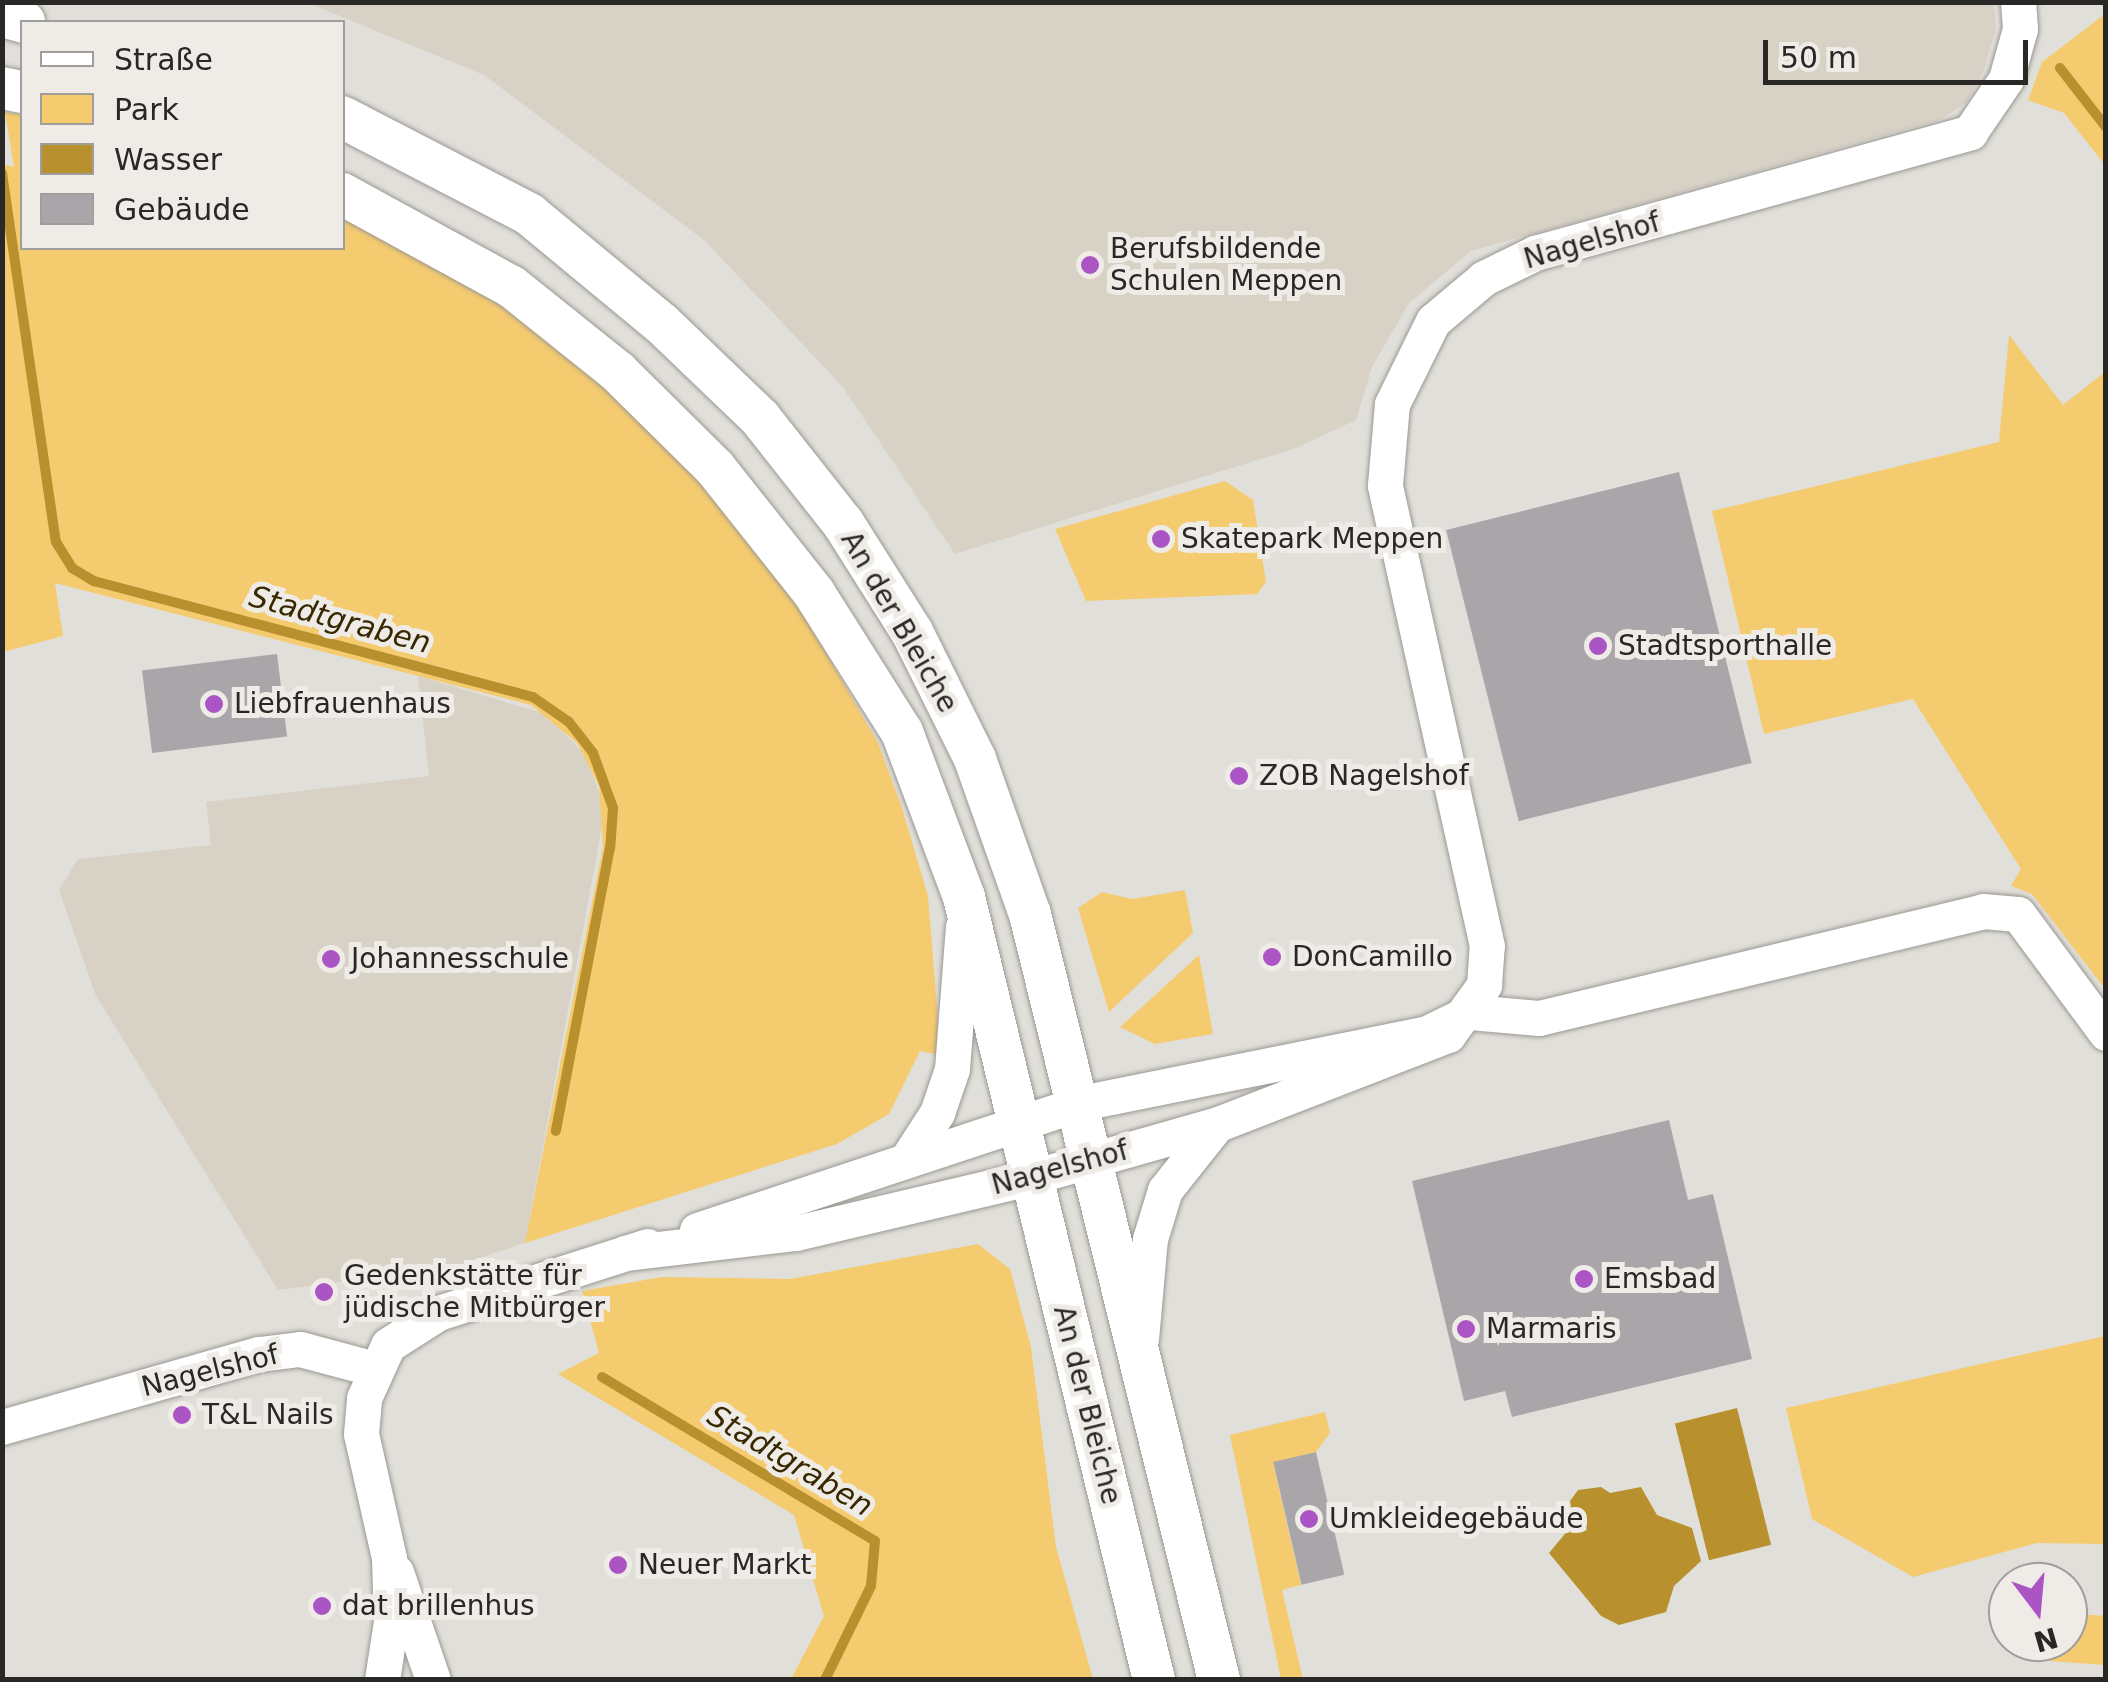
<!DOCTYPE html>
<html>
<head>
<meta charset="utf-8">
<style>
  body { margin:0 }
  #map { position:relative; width:2108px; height:1682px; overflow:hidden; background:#e1dfd9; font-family:"DejaVu Sans",sans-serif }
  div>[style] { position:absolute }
  .built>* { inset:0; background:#d8d2c6 }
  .green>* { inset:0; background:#f5cb70 }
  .water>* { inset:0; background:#b8902d; transform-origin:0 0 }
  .stream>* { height:10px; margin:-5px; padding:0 5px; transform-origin:5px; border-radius:5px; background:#b8902d }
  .building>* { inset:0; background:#a9a6aa; transform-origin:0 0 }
  .roads { filter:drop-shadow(0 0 2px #9a9893) drop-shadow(0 0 2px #9a9893) }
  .minor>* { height:35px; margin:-17.5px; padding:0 17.5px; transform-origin:17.5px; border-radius:17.5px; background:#fff }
  .tertiary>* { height:42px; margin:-21px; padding:0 21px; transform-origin:21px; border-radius:21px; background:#fff }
  .dots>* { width:28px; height:28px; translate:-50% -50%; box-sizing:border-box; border:5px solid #efece7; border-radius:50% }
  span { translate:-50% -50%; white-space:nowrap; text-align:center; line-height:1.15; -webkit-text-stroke:10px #efece7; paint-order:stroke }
  .street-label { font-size:28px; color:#292826 }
  .poi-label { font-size:28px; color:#292826 }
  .left { translate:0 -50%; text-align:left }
  .water-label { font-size:30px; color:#382800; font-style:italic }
  .frame { position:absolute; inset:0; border:5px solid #292826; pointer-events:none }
  .legend { position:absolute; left:20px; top:20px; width:325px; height:230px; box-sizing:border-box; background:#efece7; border:2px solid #a09e9a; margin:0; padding:12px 18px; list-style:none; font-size:30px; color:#292826 }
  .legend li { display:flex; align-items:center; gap:20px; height:50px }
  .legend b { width:50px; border:2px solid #a09e9a }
  .north { position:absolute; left:1988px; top:1562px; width:100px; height:100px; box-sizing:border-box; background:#efece7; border:2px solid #a09e9a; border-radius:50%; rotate:164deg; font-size:28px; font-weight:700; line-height:40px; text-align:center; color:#292826 }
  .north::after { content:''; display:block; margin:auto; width:35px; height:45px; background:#aa55c3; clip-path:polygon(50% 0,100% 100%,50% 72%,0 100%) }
  .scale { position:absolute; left:1763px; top:40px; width:265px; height:45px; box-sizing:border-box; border:5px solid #292826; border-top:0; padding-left:12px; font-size:30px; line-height:35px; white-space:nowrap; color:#292826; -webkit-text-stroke:8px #efece7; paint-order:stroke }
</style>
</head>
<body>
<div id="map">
  <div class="built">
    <i style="clip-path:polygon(1994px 3px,1996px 28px,1984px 70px,1967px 102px,1942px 119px,1471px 251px,1409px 303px,1372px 367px,1356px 420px,1296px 448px,955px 554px,842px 386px,704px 240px,484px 75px,308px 3px)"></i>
    <i style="clip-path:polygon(418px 676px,546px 714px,586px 756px,605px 810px,525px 1243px,449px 1268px,278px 1290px,96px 996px,59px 890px,78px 859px,211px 845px,206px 802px,429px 776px)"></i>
  </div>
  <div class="green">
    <i style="clip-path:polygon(2105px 14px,2106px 14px,2105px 165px,2064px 113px,2028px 100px,2042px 62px)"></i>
    <i style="clip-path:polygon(5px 112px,22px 115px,22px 248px,342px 248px,343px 213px,458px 275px,553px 341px,703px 478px,798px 604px,878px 743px,902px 808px,928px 896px,941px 1055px,920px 1051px,889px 1114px,837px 1144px,525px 1243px,603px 847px,599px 786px,577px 743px,531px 705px,55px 583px,63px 636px,3px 652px,3px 164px,14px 167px)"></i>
    <i style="clip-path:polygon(2009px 335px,2063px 405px,2105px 372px,2105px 989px,2032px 894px,2011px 886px,2021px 869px,1913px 699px,1764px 734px,1712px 511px,1999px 442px)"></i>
    <i style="clip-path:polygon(1225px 481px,1253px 500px,1266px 582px,1257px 594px,1086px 601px,1055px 529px)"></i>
    <i style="clip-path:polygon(1185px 890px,1193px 933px,1109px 1012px,1078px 908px,1102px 892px,1132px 899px)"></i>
    <i style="clip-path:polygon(1199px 955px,1213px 1034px,1155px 1044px,1120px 1027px)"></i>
    <i style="clip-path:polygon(978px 1244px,1010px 1269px,1031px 1347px,1056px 1547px,1093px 1679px,791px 1679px,824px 1616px,794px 1515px,558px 1374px,599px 1353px,582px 1291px,662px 1277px,790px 1279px)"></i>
    <i style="clip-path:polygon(2105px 1336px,2105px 1544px,2037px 1543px,1913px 1577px,1812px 1519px,1786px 1408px)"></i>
    <i style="clip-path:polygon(1325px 1412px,1330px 1433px,1316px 1452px,1273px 1463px,1301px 1585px,1282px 1590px,1303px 1679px,1281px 1679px,1230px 1435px)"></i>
    <i style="clip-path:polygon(2068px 1613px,2105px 1616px,2105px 1665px,2020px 1659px,2021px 1642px,2068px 1642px)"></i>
  </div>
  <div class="water">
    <i style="left:1737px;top:1408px;width:141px;height:64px;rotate:76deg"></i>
    <i style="clip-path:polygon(1601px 1487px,1610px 1493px,1641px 1487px,1657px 1515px,1692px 1528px,1701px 1561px,1674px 1586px,1666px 1612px,1619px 1625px,1601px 1616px,1549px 1553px,1574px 1523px,1570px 1501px,1578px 1490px)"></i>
  </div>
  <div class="stream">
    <i style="left:2060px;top:68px;width:75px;rotate:52.1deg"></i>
    <i style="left:2px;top:173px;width:373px;rotate:81.7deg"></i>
    <i style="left:56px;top:542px;width:31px;rotate:58deg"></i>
    <i style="left:72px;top:568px;width:26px;rotate:31deg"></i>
    <i style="left:94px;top:581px;width:454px;rotate:14.8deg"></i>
    <i style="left:533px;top:697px;width:44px;rotate:34.8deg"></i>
    <i style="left:569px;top:722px;width:39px;rotate:52deg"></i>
    <i style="left:593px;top:753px;width:59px;rotate:70deg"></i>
    <i style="left:613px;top:808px;width:39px;rotate:94deg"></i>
    <i style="left:610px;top:847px;width:289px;rotate:100.8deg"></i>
    <i style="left:602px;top:1377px;width:318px;rotate:31deg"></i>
    <i style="left:875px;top:1541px;width:45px;rotate:95.1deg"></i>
    <i style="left:871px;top:1586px;width:105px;rotate:116.1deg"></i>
  </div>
  <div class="building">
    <i style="left:1679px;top:472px;width:300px;height:240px;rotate:76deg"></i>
    <i style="left:277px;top:654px;width:83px;height:136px;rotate:83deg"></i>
    <i style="clip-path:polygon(1669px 1120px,1688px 1200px,1713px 1194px,1752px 1359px,1512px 1417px,1505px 1391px,1464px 1401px,1412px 1181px)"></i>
    <i style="left:1316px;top:1452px;width:126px;height:44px;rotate:77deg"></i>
  </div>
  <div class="roads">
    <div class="minor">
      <i style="left:907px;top:1159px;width:55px;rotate:-56.9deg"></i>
      <i style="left:937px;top:1113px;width:46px;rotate:-71.2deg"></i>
      <i style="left:952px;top:1069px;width:143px;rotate:-85.6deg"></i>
      <i style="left:697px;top:1230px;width:404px;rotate:-18.3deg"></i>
      <i style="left:1081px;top:1103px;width:353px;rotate:-11.4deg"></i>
      <i style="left:1427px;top:1033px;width:48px;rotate:-26deg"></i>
      <i style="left:1470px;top:1012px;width:69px;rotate:5deg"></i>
      <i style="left:1539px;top:1018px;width:457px;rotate:-13.5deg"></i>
      <i style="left:1983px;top:911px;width:35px;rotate:5deg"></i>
      <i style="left:2018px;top:914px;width:148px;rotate:53.5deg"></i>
      <i style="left:625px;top:1253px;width:172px;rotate:-6.7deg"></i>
      <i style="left:796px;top:1233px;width:243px;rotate:-13.3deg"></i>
      <i style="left:1032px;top:1177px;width:193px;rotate:-15.9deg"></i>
      <i style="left:1218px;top:1124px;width:247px;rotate:-21.2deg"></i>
      <i style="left:1448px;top:1035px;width:62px;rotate:-54.2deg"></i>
      <i style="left:1484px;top:985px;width:39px;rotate:-86deg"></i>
      <i style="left:1487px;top:946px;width:472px;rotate:-102.5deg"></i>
      <i style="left:1385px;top:485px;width:81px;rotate:-85.1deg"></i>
      <i style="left:1392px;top:404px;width:93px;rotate:-63.7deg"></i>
      <i style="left:1433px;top:321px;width:67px;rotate:-40.1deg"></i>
      <i style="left:1484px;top:278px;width:57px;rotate:-26.1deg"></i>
      <i style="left:1535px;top:253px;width:452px;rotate:-15.5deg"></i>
      <i style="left:1970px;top:132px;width:64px;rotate:-55.8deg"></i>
      <i style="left:2006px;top:79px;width:52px;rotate:-74.4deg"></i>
      <i style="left:2020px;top:29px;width:27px;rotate:-94deg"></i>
      <i style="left:1141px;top:1339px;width:100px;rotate:-84.9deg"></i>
      <i style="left:1150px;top:1239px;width:51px;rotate:-73deg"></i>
      <i style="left:1165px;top:1190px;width:80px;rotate:-51.6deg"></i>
      <i style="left:2px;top:1427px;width:267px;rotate:-15.9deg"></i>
      <i style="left:259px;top:1354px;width:41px;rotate:-7deg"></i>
      <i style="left:300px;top:1349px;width:78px;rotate:14.9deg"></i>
      <i style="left:396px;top:1572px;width:114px;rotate:71.1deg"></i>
      <i style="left:382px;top:1680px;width:60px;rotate:-81.3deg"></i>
      <i style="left:391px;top:1621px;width:63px;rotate:-91.8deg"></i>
      <i style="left:389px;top:1558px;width:127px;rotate:-102.7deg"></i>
      <i style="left:361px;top:1434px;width:36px;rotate:-85deg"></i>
      <i style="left:364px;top:1398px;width:58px;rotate:-65.6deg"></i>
      <i style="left:388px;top:1345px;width:59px;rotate:-32.6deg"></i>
      <i style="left:438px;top:1313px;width:220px;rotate:-17.7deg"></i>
    </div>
    <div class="tertiary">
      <i style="left:2px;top:16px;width:23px;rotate:15deg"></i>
      <i style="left:2px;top:88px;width:20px;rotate:11deg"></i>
      <i style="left:342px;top:117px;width:211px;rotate:27.4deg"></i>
      <i style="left:529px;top:214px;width:173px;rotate:39.6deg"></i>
      <i style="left:662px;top:324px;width:136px;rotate:43.8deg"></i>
      <i style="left:760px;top:418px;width:134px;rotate:51.7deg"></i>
      <i style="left:843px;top:523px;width:129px;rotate:57.7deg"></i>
      <i style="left:912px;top:632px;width:142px;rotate:63.6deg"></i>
      <i style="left:975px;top:759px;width:164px;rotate:70.5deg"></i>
      <i style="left:1030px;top:914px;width:789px;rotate:76.14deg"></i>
      <i style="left:342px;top:194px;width:194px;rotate:28.7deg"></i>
      <i style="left:512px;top:287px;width:136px;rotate:38.7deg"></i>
      <i style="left:618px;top:372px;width:136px;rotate:44.7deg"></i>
      <i style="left:715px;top:468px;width:159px;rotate:51.6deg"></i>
      <i style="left:814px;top:593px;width:165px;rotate:57.7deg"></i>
      <i style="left:902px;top:732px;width:176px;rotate:69.4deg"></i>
      <i style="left:964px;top:897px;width:806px;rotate:76.36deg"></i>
    </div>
  </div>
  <div class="dots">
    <i style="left:1090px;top:265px;background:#aa55c3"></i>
    <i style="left:1161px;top:539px;background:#aa55c3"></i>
    <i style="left:1598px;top:646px;background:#aa55c3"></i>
    <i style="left:214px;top:704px;background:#aa55c3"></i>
    <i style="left:1239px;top:776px;background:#aa55c3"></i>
    <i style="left:1272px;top:957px;background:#aa55c3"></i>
    <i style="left:331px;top:959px;background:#aa55c3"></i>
    <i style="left:1584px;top:1279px;background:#aa55c3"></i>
    <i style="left:324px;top:1292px;background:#aa55c3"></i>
    <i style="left:1466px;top:1329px;background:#aa55c3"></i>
    <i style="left:182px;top:1415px;background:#aa55c3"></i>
    <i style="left:1309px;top:1519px;background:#aa55c3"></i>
    <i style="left:618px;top:1565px;background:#aa55c3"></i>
    <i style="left:322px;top:1606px;background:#aa55c3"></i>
  </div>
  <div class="street-label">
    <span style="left:1592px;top:241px;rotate:-16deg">Nagelshof</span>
    <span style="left:899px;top:622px;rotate:60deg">An der Bleiche</span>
    <span style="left:1060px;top:1168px;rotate:-15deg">Nagelshof</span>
    <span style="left:210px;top:1371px;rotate:-14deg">Nagelshof</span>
    <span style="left:1087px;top:1405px;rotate:76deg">An der Bleiche</span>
  </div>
  <div class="poi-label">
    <span class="left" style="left:1110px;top:265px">Berufsbildende<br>Schulen Meppen</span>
    <span class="left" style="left:1181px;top:539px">Skatepark Meppen</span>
    <span class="left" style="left:1618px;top:646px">Stadtsporthalle</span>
    <span class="left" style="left:234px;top:704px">Liebfrauenhaus</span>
    <span class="left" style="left:1259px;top:776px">ZOB Nagelshof</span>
    <span class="left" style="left:1292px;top:957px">DonCamillo</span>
    <span class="left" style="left:351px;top:959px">Johannesschule</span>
    <span class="left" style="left:344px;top:1292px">Gedenkstätte für<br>jüdische Mitbürger</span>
    <span class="left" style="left:1604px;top:1279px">Emsbad</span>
    <span class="left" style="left:1486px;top:1329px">Marmaris</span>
    <span class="left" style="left:202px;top:1415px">T&amp;L Nails</span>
    <span class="left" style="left:1329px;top:1519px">Umkleidegebäude</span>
    <span class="left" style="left:638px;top:1565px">Neuer Markt</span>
    <span class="left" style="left:342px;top:1606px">dat brillenhus</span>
  </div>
  <div class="water-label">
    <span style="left:340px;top:620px;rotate:15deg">Stadtgraben</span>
    <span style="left:790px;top:1461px;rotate:31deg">Stadtgraben</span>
  </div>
  <div class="frame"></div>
  <ul class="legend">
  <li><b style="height:12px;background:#fff"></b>Straße</li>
  <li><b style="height:28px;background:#f5cb70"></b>Park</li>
  <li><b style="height:28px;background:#b8902d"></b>Wasser</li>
  <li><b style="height:28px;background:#a9a6aa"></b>Gebäude</li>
  </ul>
  <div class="north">N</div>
  <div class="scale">50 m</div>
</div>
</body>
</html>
